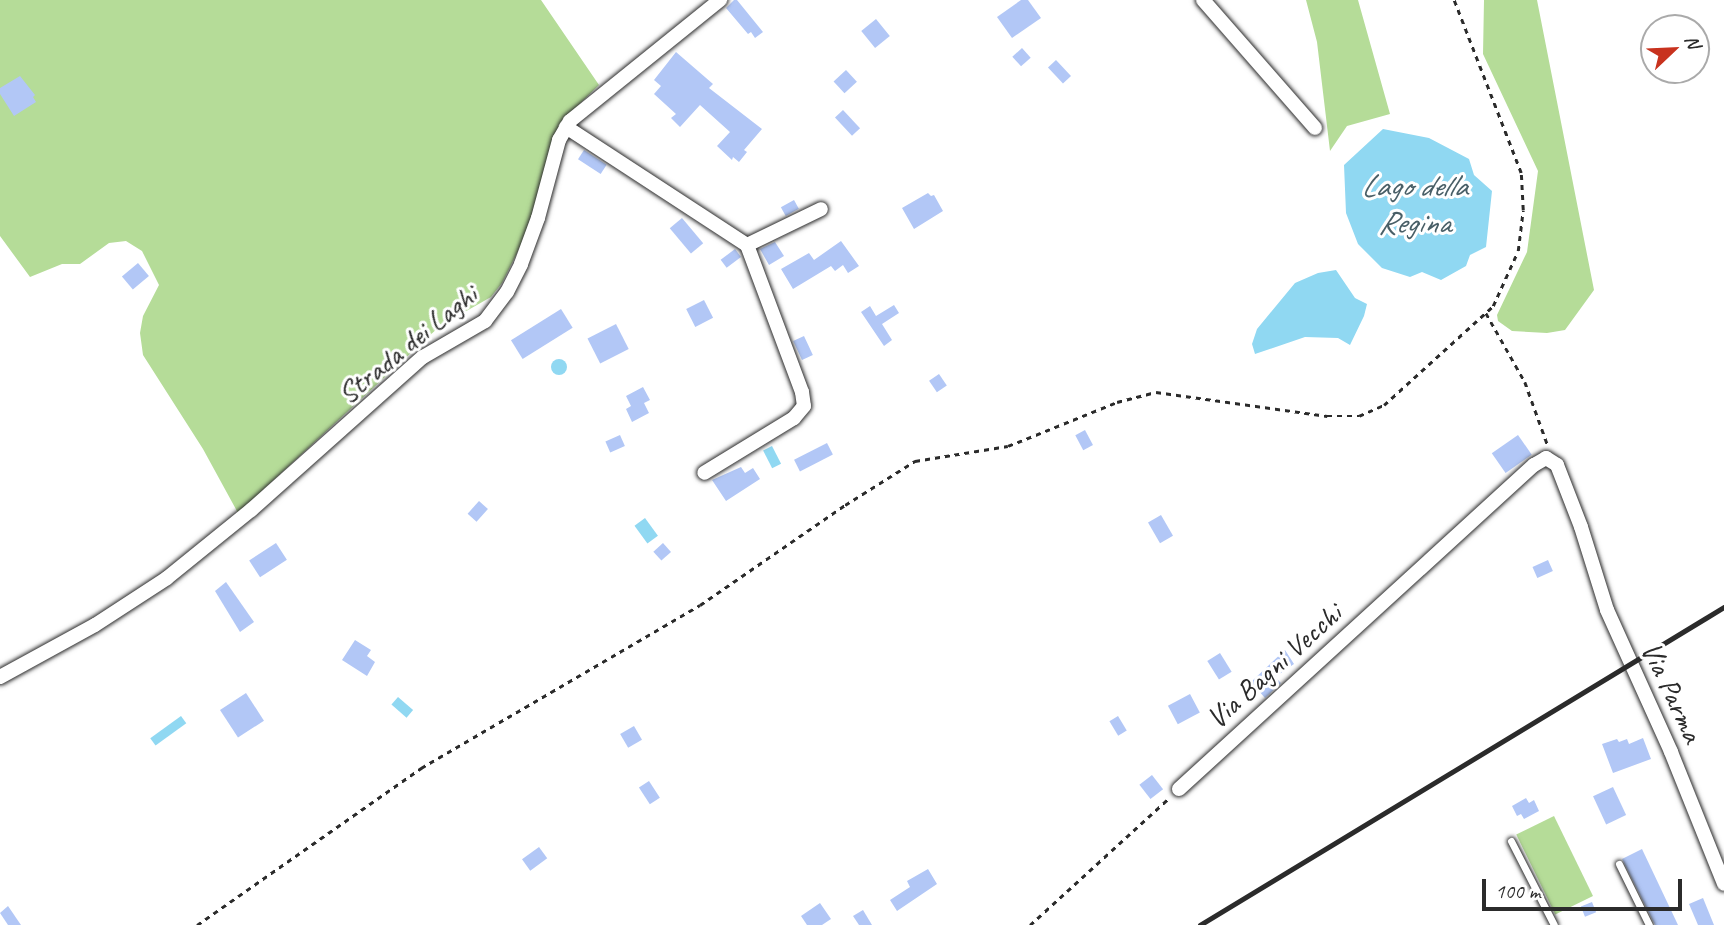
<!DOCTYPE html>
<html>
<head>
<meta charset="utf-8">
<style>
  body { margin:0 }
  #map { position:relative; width:1724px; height:925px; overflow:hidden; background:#fff; font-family:Caveat,sans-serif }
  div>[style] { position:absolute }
  .green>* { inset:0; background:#b5dc98; transform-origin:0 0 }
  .water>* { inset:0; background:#90d8f2; transform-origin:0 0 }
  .round { border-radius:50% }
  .building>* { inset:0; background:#b2c7f6; transform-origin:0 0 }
  .path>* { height:2.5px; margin-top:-1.25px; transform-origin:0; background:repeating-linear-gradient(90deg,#2b2b2b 0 5px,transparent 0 10px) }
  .roads { filter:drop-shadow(0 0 2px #2b2b2b) drop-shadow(0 0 2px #2b2b2b) }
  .service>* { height:7px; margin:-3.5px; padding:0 3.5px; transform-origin:3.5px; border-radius:3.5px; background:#fff }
  .minor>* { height:14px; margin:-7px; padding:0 7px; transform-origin:7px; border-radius:7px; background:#fff }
  .rail>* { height:4.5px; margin:-2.25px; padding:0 2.25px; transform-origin:2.25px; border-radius:2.25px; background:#2b2b2b }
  span { translate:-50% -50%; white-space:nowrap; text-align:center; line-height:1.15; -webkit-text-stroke:6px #fff; paint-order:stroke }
  .street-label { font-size:30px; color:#2b2b2b }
  .water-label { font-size:32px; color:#495f67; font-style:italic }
  .north { position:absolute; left:1640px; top:14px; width:70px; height:70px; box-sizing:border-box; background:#fff; border:2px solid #aaa; border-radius:50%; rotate:67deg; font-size:19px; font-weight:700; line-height:28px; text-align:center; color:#2b2b2b }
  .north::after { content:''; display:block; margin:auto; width:24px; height:32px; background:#c8321e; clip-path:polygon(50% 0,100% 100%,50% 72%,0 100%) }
  .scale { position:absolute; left:1482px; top:879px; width:200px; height:32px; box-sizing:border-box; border:4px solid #2b2b2b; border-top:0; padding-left:9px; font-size:21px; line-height:24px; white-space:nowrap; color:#2b2b2b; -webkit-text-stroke:5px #fff; paint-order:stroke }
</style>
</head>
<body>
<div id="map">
  <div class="green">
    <i style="clip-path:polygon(0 0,541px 0,599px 85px,564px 119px,522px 243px,502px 283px,491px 297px,440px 326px,238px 513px,203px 449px,143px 355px,140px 333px,143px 316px,159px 285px,142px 251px,126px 241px,109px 243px,80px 264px,62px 264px,30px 277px,0 236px)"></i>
    <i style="clip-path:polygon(1306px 0,1358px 0,1390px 114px,1347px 126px,1330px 151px,1317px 42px)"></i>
    <i style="clip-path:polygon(1484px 0,1537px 0,1594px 290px,1565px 330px,1547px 333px,1512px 331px,1498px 321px,1497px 315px,1527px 252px,1538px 171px,1483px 54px)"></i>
    <i style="left:1554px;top:816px;width:89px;height:42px;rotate:64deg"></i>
  </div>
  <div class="water">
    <i style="clip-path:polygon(1383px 129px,1429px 138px,1469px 159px,1474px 175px,1492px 191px,1486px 247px,1470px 255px,1466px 266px,1441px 280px,1422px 272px,1410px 277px,1382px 268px,1358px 244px,1346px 213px,1344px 165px)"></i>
    <i style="clip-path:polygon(1336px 270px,1355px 298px,1367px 304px,1364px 316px,1350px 345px,1338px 338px,1305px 337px,1255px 354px,1252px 344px,1257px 329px,1295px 283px,1318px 273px)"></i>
    <i class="round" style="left:551px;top:359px;width:16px;height:16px"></i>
    <i style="left:772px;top:446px;width:20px;height:10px;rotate:63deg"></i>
    <i style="left:645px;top:518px;width:22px;height:13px;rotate:54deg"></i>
    <i style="left:398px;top:697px;width:20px;height:10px;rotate:41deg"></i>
    <i style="left:181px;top:716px;width:9px;height:38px;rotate:54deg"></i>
  </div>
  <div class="building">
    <i style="clip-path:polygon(734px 0,737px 0,763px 32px,755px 38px,751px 32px,748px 34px,726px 8px)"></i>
    <i style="clip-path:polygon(1021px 0,1028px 0,1041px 18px,1012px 38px,997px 17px)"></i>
    <i style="left:876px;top:19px;width:22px;height:19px;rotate:51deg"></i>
    <i style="left:1022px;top:48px;width:13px;height:13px;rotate:48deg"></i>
    <i style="clip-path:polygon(676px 52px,713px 84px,709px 88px,762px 129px,744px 150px,747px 152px,739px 162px,733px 157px,732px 160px,717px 146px,730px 132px,700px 105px,680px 127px,671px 118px,676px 114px,654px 94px,661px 86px,654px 80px)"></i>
    <i style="left:1056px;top:60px;width:22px;height:11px;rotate:47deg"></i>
    <i style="left:846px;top:70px;width:16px;height:17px;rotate:47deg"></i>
    <i style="clip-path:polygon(20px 76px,35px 95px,33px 97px,36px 102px,14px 116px,0 94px,0 88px)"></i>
    <i style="left:843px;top:110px;width:25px;height:11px;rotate:47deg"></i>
    <i style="left:584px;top:150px;width:27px;height:11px;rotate:33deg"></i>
    <i style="clip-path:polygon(928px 193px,931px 196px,934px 195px,943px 211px,914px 229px,902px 208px)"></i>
    <i style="left:794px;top:200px;width:10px;height:15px;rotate:61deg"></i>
    <i style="left:682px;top:218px;width:33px;height:16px;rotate:50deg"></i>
    <i style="clip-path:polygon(841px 241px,859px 266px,848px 273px,843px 265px,835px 271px,831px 266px,793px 289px,781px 269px,809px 253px,814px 260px)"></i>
    <i style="clip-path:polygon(775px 242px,784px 256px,769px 265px,760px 249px)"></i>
    <i style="left:735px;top:249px;width:10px;height:18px;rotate:53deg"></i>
    <i style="left:138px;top:263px;width:17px;height:21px;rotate:50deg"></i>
    <i style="left:704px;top:300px;width:20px;height:20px;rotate:63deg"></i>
    <i style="clip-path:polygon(894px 305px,899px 313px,882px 324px,892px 340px,884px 346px,861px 312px,870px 306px,876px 316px)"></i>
    <i style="left:561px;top:309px;width:22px;height:59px;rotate:58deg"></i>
    <i style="left:616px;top:324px;width:28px;height:32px;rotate:63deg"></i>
    <i style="left:804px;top:336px;width:21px;height:12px;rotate:65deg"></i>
    <i style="left:939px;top:374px;width:14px;height:12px;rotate:56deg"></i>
    <i style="clip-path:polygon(643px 387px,650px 400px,644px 403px,649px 413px,632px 422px,626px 409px,631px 406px,626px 396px)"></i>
    <i style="left:1085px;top:430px;width:17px;height:11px;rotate:62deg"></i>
    <i style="left:620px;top:435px;width:12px;height:16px;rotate:66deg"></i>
    <i style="left:1518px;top:435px;width:24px;height:32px;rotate:55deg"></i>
    <i style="left:827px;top:443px;width:13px;height:37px;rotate:63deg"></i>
    <i style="clip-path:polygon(741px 467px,745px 473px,753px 468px,760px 479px,726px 501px,712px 480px)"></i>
    <i style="left:479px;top:501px;width:12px;height:17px;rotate:42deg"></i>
    <i style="left:1161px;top:515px;width:24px;height:15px;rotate:60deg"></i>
    <i style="left:276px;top:543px;width:20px;height:32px;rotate:57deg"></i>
    <i style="left:663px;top:543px;width:12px;height:13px;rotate:48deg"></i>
    <i style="left:1548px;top:560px;width:12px;height:17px;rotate:66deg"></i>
    <i style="clip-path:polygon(226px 582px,254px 622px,240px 632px,215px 591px)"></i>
    <i style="clip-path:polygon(355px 640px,371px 650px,367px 656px,375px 662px,367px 676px,342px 660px)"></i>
    <i style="clip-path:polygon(1285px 650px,1294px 664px,1275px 677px,1281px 683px,1265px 698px,1251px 682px)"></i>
    <i style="left:1220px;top:653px;width:22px;height:15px;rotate:58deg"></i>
    <i style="left:246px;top:693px;width:33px;height:31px;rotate:57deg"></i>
    <i style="left:1190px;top:694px;width:21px;height:25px;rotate:62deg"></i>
    <i style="left:1118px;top:716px;width:17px;height:10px;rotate:59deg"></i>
    <i style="left:634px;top:726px;width:16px;height:16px;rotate:60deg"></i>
    <i style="clip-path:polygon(1643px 738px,1651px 759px,1613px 773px,1602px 744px,1617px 739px,1619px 742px,1627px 739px,1629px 744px)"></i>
    <i style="left:1152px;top:775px;width:18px;height:16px;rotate:52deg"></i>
    <i style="left:649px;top:781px;width:20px;height:12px;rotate:57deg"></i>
    <i style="left:1613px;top:787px;width:31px;height:22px;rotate:65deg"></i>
    <i style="clip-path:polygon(1526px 798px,1529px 803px,1534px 800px,1539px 811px,1524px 819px,1521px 814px,1517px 816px,1512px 806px)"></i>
    <i style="left:539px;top:847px;width:14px;height:21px;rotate:54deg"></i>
    <i style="clip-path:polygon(1642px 849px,1678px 925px,1655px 925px,1622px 859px)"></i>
    <i style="clip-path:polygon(928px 869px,937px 884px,897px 911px,890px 900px,910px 887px,907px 881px)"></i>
    <i style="clip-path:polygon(1703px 898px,1714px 925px,1698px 925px,1689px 904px)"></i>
    <i style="left:1592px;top:902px;width:11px;height:12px;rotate:68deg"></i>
    <i style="clip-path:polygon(820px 903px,831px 919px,822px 925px,807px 925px,801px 916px)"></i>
    <i style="clip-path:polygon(8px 906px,21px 925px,8px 925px,0 913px)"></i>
    <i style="clip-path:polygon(863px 910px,872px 925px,859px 925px,853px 916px)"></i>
  </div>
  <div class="path">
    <i style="left:1486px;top:313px;width:79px;rotate:60.5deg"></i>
    <i style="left:1525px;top:382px;width:68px;rotate:70.2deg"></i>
    <i style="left:197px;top:925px;width:274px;rotate:-35deg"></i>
    <i style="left:421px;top:768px;width:323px;rotate:-30.3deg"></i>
    <i style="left:700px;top:605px;width:176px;rotate:-34.6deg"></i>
    <i style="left:845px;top:505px;width:83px;rotate:-32.2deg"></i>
    <i style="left:915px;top:461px;width:94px;rotate:-9.2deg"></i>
    <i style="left:1008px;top:446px;width:118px;rotate:-22deg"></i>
    <i style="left:1117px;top:402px;width:40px;rotate:-14.4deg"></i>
    <i style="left:1156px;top:392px;width:173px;rotate:8deg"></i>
    <i style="left:1327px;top:416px;width:32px"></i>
    <i style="left:1359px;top:416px;width:27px;rotate:-24deg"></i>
    <i style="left:1384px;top:405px;width:147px;rotate:-42.2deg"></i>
    <i style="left:1493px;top:306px;width:60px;rotate:-65.6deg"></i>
    <i style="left:1518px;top:251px;width:41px;rotate:-83deg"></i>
    <i style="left:1523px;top:210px;width:37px;rotate:-93deg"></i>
    <i style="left:1521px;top:173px;width:186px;rotate:-111.2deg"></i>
    <i style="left:1030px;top:925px;width:188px;rotate:-42.4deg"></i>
  </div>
  <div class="roads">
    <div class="service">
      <i style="left:1511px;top:841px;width:94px;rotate:62.9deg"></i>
      <i style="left:1619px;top:864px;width:68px;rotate:63.8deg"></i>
    </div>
    <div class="minor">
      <i style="left:1203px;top:0;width:170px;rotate:48.8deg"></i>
      <i style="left:566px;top:127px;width:216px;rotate:33.1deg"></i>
      <i style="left:747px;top:245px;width:157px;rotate:69.5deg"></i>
      <i style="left:802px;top:392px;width:14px;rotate:82deg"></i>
      <i style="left:804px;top:406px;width:16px;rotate:130deg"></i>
      <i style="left:794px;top:418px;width:105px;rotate:148.6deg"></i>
      <i style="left:747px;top:245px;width:82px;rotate:-25.9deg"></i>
      <i style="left:0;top:677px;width:108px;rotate:-28.7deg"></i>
      <i style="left:95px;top:625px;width:86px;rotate:-33.1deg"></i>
      <i style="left:167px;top:578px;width:108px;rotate:-39deg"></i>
      <i style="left:251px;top:510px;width:230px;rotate:-41.7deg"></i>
      <i style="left:423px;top:357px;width:72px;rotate:-30.1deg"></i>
      <i style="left:485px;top:321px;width:36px;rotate:-53deg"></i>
      <i style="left:507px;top:292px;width:31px;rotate:-63deg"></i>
      <i style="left:521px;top:264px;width:49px;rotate:-69.7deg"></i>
      <i style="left:538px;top:218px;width:81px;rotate:-74.9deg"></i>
      <i style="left:559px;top:140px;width:22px;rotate:-60deg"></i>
      <i style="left:570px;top:121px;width:193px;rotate:-38.9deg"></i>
      <i style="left:1179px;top:789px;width:481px;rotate:-42.4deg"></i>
      <i style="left:1534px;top:465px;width:14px;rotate:-30deg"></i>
      <i style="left:1546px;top:458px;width:13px;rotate:32deg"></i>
      <i style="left:1557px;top:465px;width:66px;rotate:68.8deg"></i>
      <i style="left:1581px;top:527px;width:87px;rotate:72.6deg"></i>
      <i style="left:1607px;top:610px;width:156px;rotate:65.7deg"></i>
      <i style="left:1671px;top:752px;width:142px;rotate:68.1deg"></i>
    </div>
  </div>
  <div class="rail">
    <i style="left:1200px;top:925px;width:613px;rotate:-31.25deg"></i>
  </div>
  <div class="street-label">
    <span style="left:407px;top:344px;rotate:-39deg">Strada dei Laghi</span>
    <span style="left:1274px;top:666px;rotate:-42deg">Via Bagni Vecchi</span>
    <span style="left:1672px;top:692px;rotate:65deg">Via Parma</span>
  </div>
  <div class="water-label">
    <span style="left:1414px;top:205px">Lago della<br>Regina</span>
  </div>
  <div class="north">N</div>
  <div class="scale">100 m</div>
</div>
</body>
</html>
